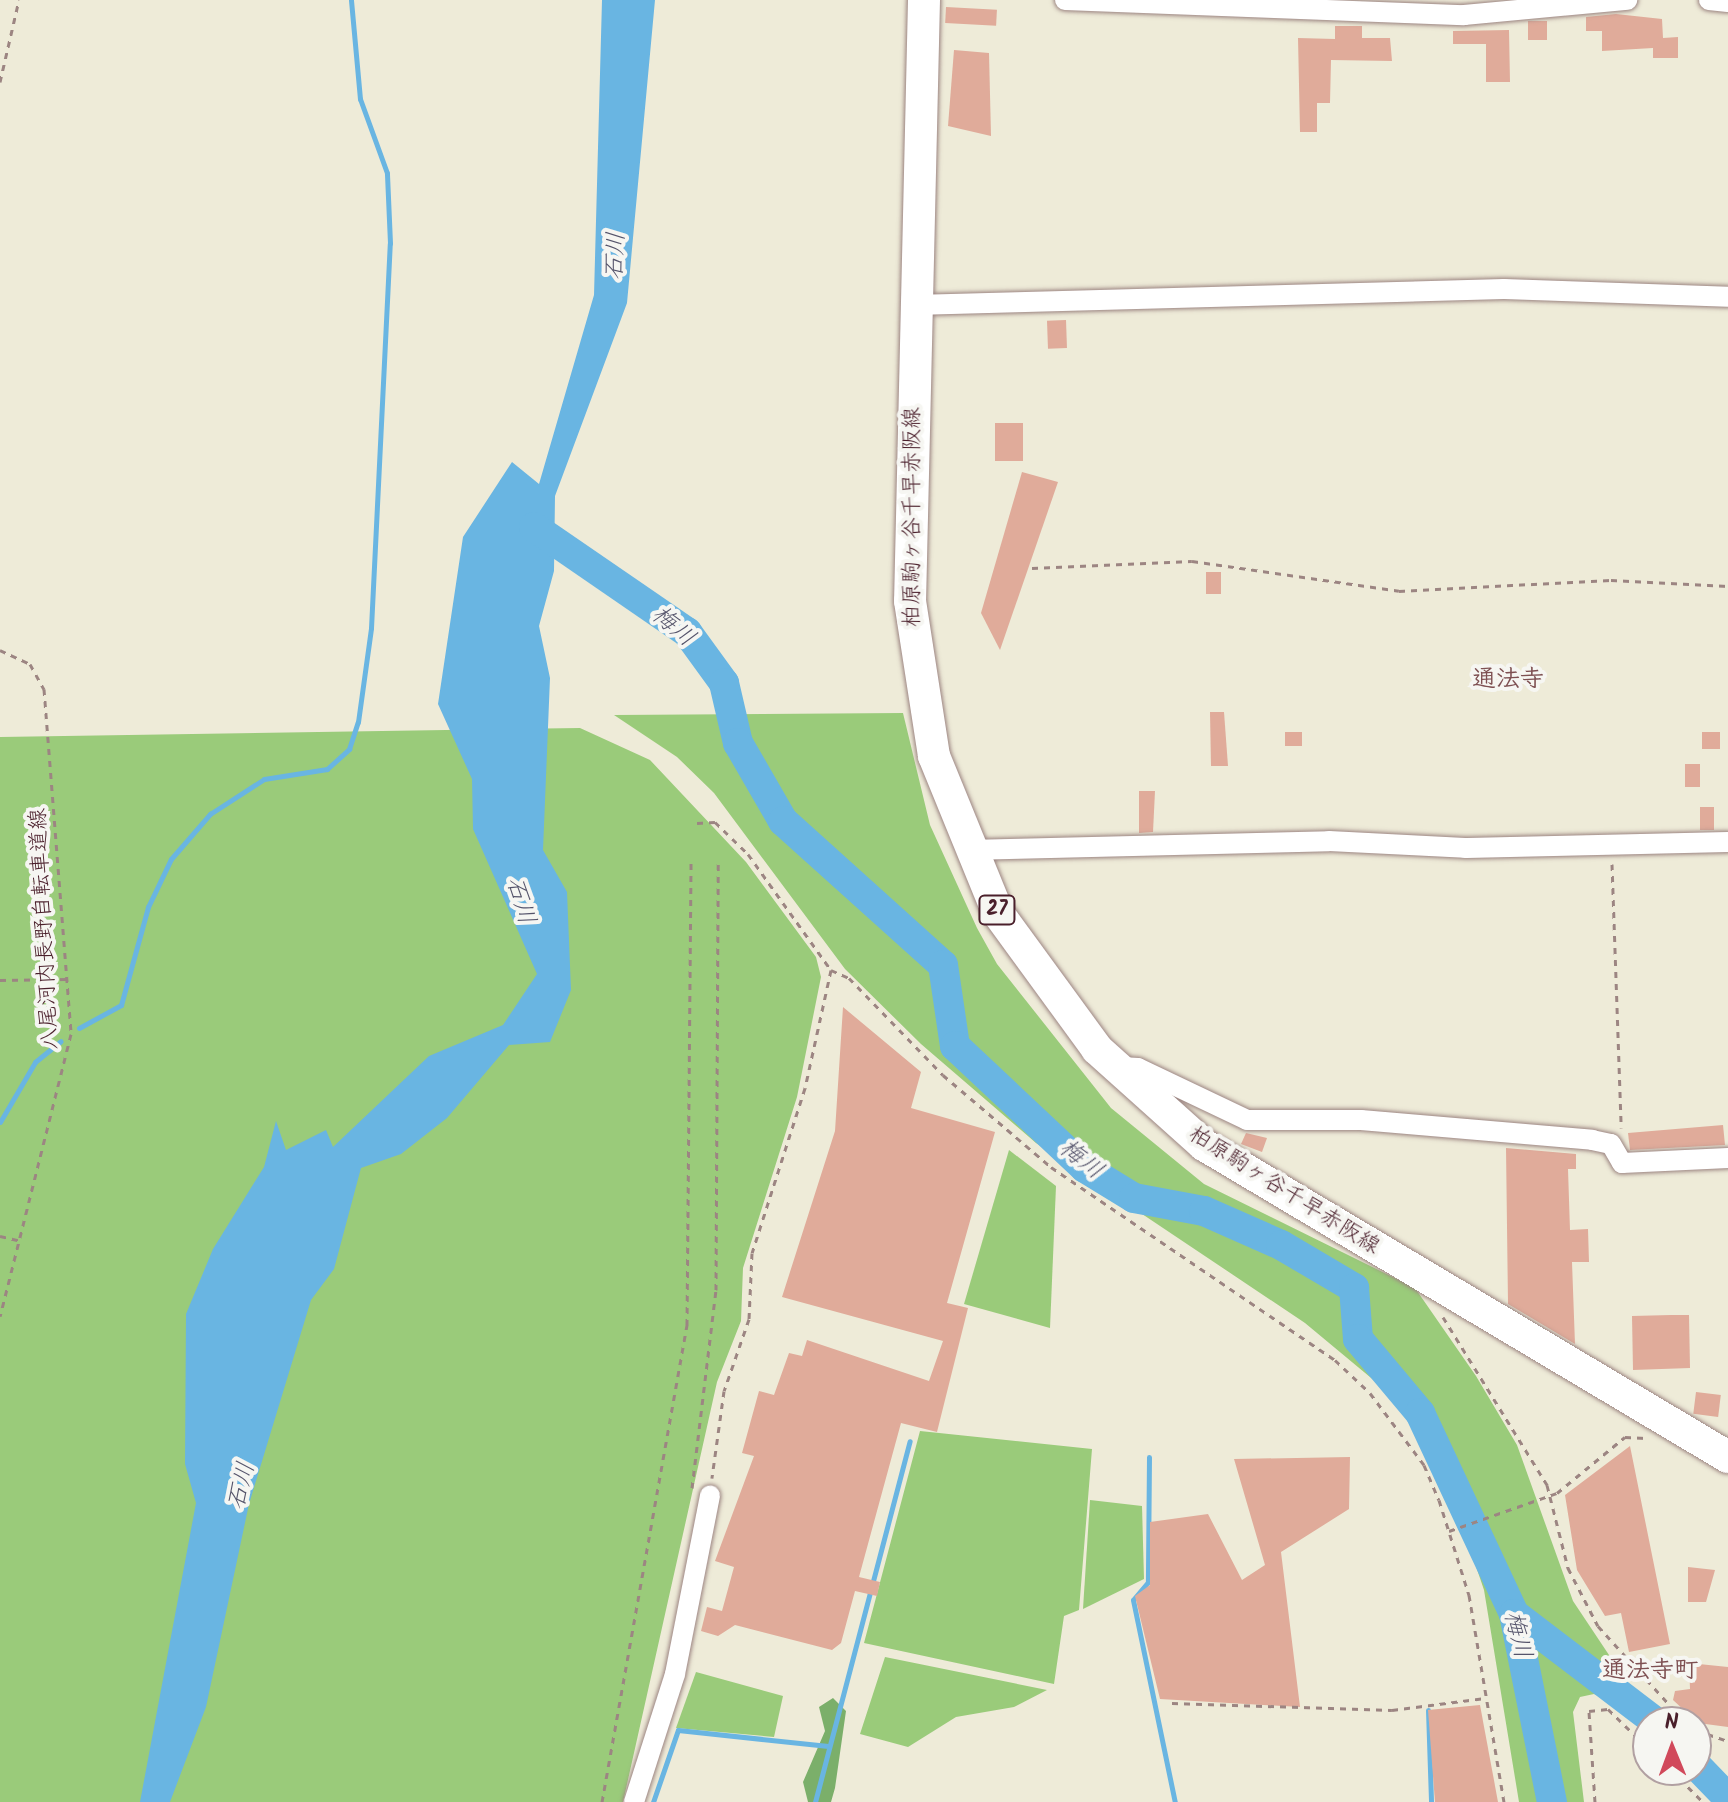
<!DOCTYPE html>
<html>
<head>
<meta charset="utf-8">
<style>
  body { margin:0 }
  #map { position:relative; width:1728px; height:1802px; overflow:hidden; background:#eeebd8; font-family:Kalam,"Klee One",sans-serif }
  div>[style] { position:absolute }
  .green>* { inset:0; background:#9acb7a }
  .forest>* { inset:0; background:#7baf6a }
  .water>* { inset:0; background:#69b5e2 }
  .stream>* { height:5px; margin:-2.5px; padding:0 2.5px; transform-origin:2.5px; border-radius:2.5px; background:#69b5e2 }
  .river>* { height:30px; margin:-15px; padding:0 15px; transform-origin:15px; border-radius:15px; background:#69b5e2 }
  .building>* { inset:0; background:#e0ab9a; transform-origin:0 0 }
  .path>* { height:3px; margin-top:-1.5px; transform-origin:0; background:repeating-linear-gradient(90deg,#9c8582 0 6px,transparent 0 12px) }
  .roads { filter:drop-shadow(0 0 2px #9c8582) drop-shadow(0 0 2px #9c8582) }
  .street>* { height:20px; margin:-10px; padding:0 10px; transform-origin:10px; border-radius:10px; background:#fff }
  .primary>* { height:32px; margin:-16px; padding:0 16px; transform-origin:16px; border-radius:16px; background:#fff }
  span { translate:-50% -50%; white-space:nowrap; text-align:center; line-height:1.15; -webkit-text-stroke:8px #f6f6f2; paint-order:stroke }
  .shield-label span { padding:2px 6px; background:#f6f6f2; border:2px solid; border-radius:6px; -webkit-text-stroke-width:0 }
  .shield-label { font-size:20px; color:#4a1f2b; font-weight:700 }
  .street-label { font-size:22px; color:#4a1f2b }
  .water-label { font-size:24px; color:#55546b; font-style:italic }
  .neighbourhood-label { font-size:24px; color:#7e5052; font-weight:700 }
  .north { position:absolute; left:1632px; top:1706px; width:80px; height:80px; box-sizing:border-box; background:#f6f6f2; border:2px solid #b1a0a2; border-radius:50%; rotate:359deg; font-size:22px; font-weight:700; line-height:32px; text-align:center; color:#4a1f2b }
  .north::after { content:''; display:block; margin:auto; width:28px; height:36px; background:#d1495b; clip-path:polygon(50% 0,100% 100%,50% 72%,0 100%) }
</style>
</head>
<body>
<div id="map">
  <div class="green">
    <i style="clip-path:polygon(903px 713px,930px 825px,977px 928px,997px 964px,1111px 1108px,1204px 1184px,1415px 1288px,1476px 1376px,1517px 1445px,1573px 1601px,1625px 1679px,1618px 1704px,1594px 1694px,1580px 1697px,1573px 1712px,1584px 1802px,1519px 1802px,1484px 1590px,1453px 1498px,1394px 1397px,1305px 1323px,1036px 1143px,921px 1044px,845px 969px,714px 793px,677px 757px,614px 715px)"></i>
    <i style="clip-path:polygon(580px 728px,650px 760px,746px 862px,816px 957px,821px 977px,797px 1097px,743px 1268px,741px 1321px,717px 1382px,623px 1802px,0 1802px,0 737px)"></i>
    <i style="clip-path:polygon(1009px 1150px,1056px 1186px,1050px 1328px,964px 1304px)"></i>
    <i style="clip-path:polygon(920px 1431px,1092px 1449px,1079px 1610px,1064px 1616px,1054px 1684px,864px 1643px)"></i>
    <i style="clip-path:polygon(1090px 1500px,1142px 1506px,1144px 1579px,1083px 1609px)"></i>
    <i style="clip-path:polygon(885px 1657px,1047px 1690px,1014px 1707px,956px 1717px,908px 1747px,860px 1734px)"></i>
    <i style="clip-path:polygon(696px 1672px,783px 1696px,774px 1737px,676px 1728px)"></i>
  </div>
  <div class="forest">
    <i style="clip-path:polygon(833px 1698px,846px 1711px,835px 1788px,831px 1802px,808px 1802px,803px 1782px,825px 1731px,819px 1707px)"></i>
  </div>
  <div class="water">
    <i style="clip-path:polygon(602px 0,655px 0,627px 303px,555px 496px,554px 571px,539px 626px,550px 678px,543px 850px,567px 892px,571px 990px,550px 1042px,509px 1045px,447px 1118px,401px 1154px,361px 1168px,334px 1269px,311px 1300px,249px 1504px,206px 1707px,170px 1802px,140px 1802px,196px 1503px,185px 1464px,186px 1314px,213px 1249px,264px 1167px,276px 1121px,286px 1150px,326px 1130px,333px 1147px,429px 1056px,503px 1025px,537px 974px,473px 829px,472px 779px,438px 704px,463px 537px,512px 462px,539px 484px,594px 295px)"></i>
  </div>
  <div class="stream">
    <i style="left:79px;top:1028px;width:48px;rotate:-28.7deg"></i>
    <i style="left:121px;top:1005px;width:102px;rotate:-74.6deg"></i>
    <i style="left:148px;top:907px;width:53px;rotate:-64.4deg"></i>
    <i style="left:171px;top:859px;width:60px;rotate:-49.1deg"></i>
    <i style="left:210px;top:814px;width:64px;rotate:-32.9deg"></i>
    <i style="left:264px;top:779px;width:64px;rotate:-9deg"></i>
    <i style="left:327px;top:769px;width:30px;rotate:-42deg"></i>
    <i style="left:349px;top:749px;width:28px;rotate:-72deg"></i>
    <i style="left:358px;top:722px;width:95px;rotate:-82.1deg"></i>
    <i style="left:371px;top:628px;width:385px;rotate:-87.2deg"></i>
    <i style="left:390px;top:243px;width:70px;rotate:-92.5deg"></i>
    <i style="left:387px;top:173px;width:79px;rotate:-110deg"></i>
    <i style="left:360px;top:99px;width:99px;rotate:-95.2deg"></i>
    <i style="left:0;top:1122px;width:69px;rotate:-59.7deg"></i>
    <i style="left:35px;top:1062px;width:33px;rotate:-39deg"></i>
    <i style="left:1149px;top:1457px;width:125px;rotate:90.5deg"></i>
    <i style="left:1148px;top:1582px;width:23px;rotate:130deg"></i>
    <i style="left:1133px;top:1600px;width:206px;rotate:78.3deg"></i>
    <i style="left:1428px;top:1710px;width:92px;rotate:88.1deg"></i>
    <i style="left:1710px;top:1780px;width:11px;rotate:-27deg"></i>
    <i style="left:653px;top:1802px;width:76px;rotate:-70.9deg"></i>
    <i style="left:678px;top:1730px;width:151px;rotate:6.1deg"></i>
    <i style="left:815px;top:1802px;width:373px;rotate:-75.3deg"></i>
  </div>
  <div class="river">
    <i style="left:534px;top:527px;width:186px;rotate:34.5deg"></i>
    <i style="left:687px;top:632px;width:63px;rotate:54deg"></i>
    <i style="left:724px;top:683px;width:62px;rotate:76.9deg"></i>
    <i style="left:738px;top:743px;width:90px;rotate:60deg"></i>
    <i style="left:783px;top:821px;width:215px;rotate:42deg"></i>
    <i style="left:943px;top:965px;width:82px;rotate:81.6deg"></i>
    <i style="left:955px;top:1046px;width:178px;rotate:43.2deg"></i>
    <i style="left:1085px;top:1168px;width:57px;rotate:31.5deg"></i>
    <i style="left:1134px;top:1198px;width:71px;rotate:10.5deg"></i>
    <i style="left:1204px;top:1211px;width:84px;rotate:23.8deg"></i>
    <i style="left:1281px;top:1245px;width:85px;rotate:30.5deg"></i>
    <i style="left:1354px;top:1288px;width:51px;rotate:85.5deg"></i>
    <i style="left:1358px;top:1339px;width:97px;rotate:50deg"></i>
    <i style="left:1420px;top:1413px;width:222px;rotate:64.9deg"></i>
    <i style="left:1514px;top:1614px;width:192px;rotate:78.6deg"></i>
    <i style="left:1514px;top:1614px;width:178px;rotate:37.3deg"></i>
    <i style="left:1696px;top:1765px;width:46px;rotate:45.9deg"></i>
  </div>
  <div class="building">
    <i style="left:946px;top:7px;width:51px;height:16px;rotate:3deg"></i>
    <i style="clip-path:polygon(1616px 14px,1662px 19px,1663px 38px,1678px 37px,1678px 58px,1653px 58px,1653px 48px,1602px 51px,1602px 31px,1586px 31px,1586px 17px)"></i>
    <i style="left:1547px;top:21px;width:19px;height:19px;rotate:90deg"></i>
    <i style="clip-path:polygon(1335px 26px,1362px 26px,1362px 38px,1390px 38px,1392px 61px,1331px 60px,1330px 103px,1317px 103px,1317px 132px,1300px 132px,1298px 38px,1335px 39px)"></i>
    <i style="clip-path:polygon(1509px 30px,1510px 82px,1486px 82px,1486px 44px,1453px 44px,1453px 31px)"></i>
    <i style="clip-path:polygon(954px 50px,989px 53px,991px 136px,948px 126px)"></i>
    <i style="left:1066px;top:320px;width:28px;height:19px;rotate:88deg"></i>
    <i style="left:995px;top:423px;width:28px;height:38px"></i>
    <i style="clip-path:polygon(1022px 472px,1058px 482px,1000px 650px,981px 613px)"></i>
    <i style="left:1206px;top:572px;width:15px;height:22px"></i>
    <i style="clip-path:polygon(1210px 712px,1224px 712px,1228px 766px,1211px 766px)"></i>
    <i style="left:1285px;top:732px;width:17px;height:14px"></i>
    <i style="left:1702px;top:732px;width:18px;height:17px"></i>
    <i style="left:1685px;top:764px;width:15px;height:23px"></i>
    <i style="clip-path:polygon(1139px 791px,1155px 791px,1153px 832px,1139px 833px)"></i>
    <i style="left:1700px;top:807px;width:14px;height:23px"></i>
    <i style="clip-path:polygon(843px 1007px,921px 1072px,911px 1108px,995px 1132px,947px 1303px,968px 1308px,937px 1432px,901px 1423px,859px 1577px,880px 1582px,877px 1596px,855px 1591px,841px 1643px,832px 1650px,735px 1625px,718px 1636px,701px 1631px,707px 1607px,722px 1611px,734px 1567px,715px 1561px,754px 1456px,742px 1453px,759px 1391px,774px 1395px,789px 1353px,802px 1356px,807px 1340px,929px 1381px,943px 1341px,782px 1297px,835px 1131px)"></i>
    <i style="clip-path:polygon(1723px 1125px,1725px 1145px,1630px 1150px,1628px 1133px)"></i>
    <i style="clip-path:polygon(1246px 1133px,1267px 1138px,1262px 1152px,1241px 1144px)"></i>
    <i style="clip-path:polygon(1506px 1148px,1576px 1154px,1576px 1169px,1568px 1169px,1570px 1230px,1588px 1229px,1589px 1262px,1572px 1262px,1575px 1344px,1508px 1304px)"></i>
    <i style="clip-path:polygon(1671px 1315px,1689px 1315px,1690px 1368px,1633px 1370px,1632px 1316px)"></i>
    <i style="left:1696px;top:1392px;width:25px;height:22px;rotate:7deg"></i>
    <i style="clip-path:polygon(1630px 1446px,1670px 1644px,1629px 1652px,1621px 1613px,1605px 1616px,1577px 1570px,1565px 1495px)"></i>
    <i style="clip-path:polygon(1350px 1457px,1349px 1509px,1281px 1552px,1300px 1707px,1160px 1699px,1135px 1596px,1150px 1585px,1150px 1522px,1208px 1514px,1242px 1580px,1265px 1565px,1234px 1459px)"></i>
    <i style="clip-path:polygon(1688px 1567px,1715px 1570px,1706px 1602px,1688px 1602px)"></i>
    <i style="clip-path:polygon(1689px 1663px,1728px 1667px,1728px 1727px,1698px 1723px,1673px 1700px,1675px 1691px,1690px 1689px)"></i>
    <i style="clip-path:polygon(1480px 1705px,1498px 1802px,1435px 1802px,1428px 1710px)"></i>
  </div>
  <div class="path">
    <i style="left:0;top:82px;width:84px;rotate:-77deg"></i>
    <i style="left:1032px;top:568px;width:160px;rotate:-2.5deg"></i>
    <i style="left:1192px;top:561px;width:209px;rotate:8.2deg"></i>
    <i style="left:1399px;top:591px;width:212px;rotate:-3deg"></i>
    <i style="left:1611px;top:580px;width:117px;rotate:2.9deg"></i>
    <i style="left:0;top:650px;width:33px;rotate:25deg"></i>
    <i style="left:30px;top:664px;width:29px;rotate:61deg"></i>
    <i style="left:44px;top:689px;width:346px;rotate:85.5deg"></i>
    <i style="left:71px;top:1034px;width:291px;rotate:104.1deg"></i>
    <i style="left:697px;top:823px;width:18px;rotate:-3deg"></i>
    <i style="left:715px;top:822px;width:46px;rotate:44.1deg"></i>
    <i style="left:748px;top:854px;width:143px;rotate:54.4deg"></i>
    <i style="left:831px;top:970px;width:121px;rotate:102.4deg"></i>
    <i style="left:805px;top:1088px;width:173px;rotate:107.8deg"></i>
    <i style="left:752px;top:1253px;width:66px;rotate:92.6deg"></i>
    <i style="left:749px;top:1319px;width:76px;rotate:109.1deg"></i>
    <i style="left:724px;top:1391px;width:88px;rotate:97.9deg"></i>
    <i style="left:1612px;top:864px;width:264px;rotate:88deg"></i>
    <i style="left:831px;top:970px;width:20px;rotate:24deg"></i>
    <i style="left:849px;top:978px;width:135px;rotate:45.9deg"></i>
    <i style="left:943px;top:1075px;width:142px;rotate:40.4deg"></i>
    <i style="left:1051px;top:1167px;width:343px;rotate:34.2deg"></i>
    <i style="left:1335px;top:1360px;width:48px;rotate:43.3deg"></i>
    <i style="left:1370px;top:1393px;width:90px;rotate:53.1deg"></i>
    <i style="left:1424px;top:1465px;width:38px;rotate:67deg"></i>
    <i style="left:1439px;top:1500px;width:100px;rotate:72.5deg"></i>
    <i style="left:1469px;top:1595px;width:210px;rotate:80.4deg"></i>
    <i style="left:0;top:980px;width:68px;rotate:-0.8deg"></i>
    <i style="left:0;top:1236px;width:22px;rotate:13deg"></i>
    <i style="left:1443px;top:1317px;width:198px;rotate:58.2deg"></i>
    <i style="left:1547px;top:1485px;width:86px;rotate:75.8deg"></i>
    <i style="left:1568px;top:1568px;width:65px;rotate:62.7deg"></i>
    <i style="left:1598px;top:1626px;width:130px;rotate:47.8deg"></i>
    <i style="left:692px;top:1488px;width:199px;rotate:-83.1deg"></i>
    <i style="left:716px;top:1290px;width:427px;rotate:-89.7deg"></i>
    <i style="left:1449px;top:1531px;width:114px;rotate:-19.4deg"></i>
    <i style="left:1557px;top:1493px;width:88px;rotate:-39.5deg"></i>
    <i style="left:1625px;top:1437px;width:21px;rotate:3deg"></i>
    <i style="left:1172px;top:1703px;width:220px;rotate:1.8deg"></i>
    <i style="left:1392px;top:1710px;width:94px;rotate:-7.4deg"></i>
    <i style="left:1696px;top:1730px;width:34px;rotate:19deg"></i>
    <i style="left:1671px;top:1770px;width:45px;rotate:45deg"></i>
    <i style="left:602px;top:1802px;width:485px;rotate:-79.9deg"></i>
    <i style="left:687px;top:1325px;width:462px;rotate:-89.5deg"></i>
    <i style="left:1595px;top:1802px;width:91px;rotate:-93.8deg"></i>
    <i style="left:1589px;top:1711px;width:19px;rotate:-6deg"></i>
    <i style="left:1608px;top:1709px;width:56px;rotate:44.3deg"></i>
  </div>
  <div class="roads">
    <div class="street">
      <i style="left:1065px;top:0;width:399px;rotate:2.2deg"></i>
      <i style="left:1464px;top:15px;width:164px;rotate:-5.3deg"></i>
      <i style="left:1709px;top:0;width:19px;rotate:6deg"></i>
      <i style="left:914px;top:305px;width:590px;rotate:-1.55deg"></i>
      <i style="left:1504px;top:289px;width:224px;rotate:2deg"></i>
      <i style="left:968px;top:850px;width:361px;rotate:-1.4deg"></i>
      <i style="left:1329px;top:841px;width:136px;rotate:2.9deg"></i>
      <i style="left:1465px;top:848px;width:263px;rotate:-1.3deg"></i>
      <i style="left:1121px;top:1067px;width:17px;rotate:3deg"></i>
      <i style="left:1138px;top:1068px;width:121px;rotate:25.5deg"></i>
      <i style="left:1247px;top:1120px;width:114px"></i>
      <i style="left:1361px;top:1120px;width:232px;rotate:4.9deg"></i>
      <i style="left:1592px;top:1140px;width:19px;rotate:12deg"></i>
      <i style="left:1611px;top:1144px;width:22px;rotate:60deg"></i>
      <i style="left:1622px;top:1163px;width:106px;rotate:-2.7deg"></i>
      <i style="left:634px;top:1802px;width:134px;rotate:-72.2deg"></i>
      <i style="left:675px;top:1674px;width:182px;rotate:-78.9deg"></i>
    </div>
    <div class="primary">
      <i style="left:924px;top:0;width:601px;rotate:91.33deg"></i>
      <i style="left:910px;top:601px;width:157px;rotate:81.2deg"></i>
      <i style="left:934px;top:756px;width:170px;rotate:67.8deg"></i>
      <i style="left:998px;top:913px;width:168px;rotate:53.9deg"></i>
      <i style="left:1097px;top:1049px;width:144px;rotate:41.9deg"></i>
      <i style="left:1204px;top:1145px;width:610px;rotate:30.77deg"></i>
    </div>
  </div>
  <div class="shield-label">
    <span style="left:997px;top:910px">27</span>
  </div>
  <div class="street-label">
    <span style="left:913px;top:517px;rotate:-90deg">柏原駒ヶ谷千早赤阪線</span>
    <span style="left:45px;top:929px;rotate:-93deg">八尾河内長野自転車道線</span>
    <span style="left:1284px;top:1191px;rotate:32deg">柏原駒ヶ谷千早赤阪線</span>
  </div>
  <div class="water-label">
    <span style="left:616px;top:256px;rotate:-87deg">石川</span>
    <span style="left:673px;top:627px;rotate:40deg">梅川</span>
    <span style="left:520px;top:901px;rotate:73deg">石川</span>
    <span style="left:1081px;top:1160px;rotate:38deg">梅川</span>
    <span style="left:242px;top:1486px;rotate:-76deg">石川</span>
    <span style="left:1517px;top:1635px;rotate:76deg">梅川</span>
  </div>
  <div class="neighbourhood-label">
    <span style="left:1508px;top:680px">通法寺</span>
    <span style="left:1650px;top:1671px">通法寺町</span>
  </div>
  <div class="north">N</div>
</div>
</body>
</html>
